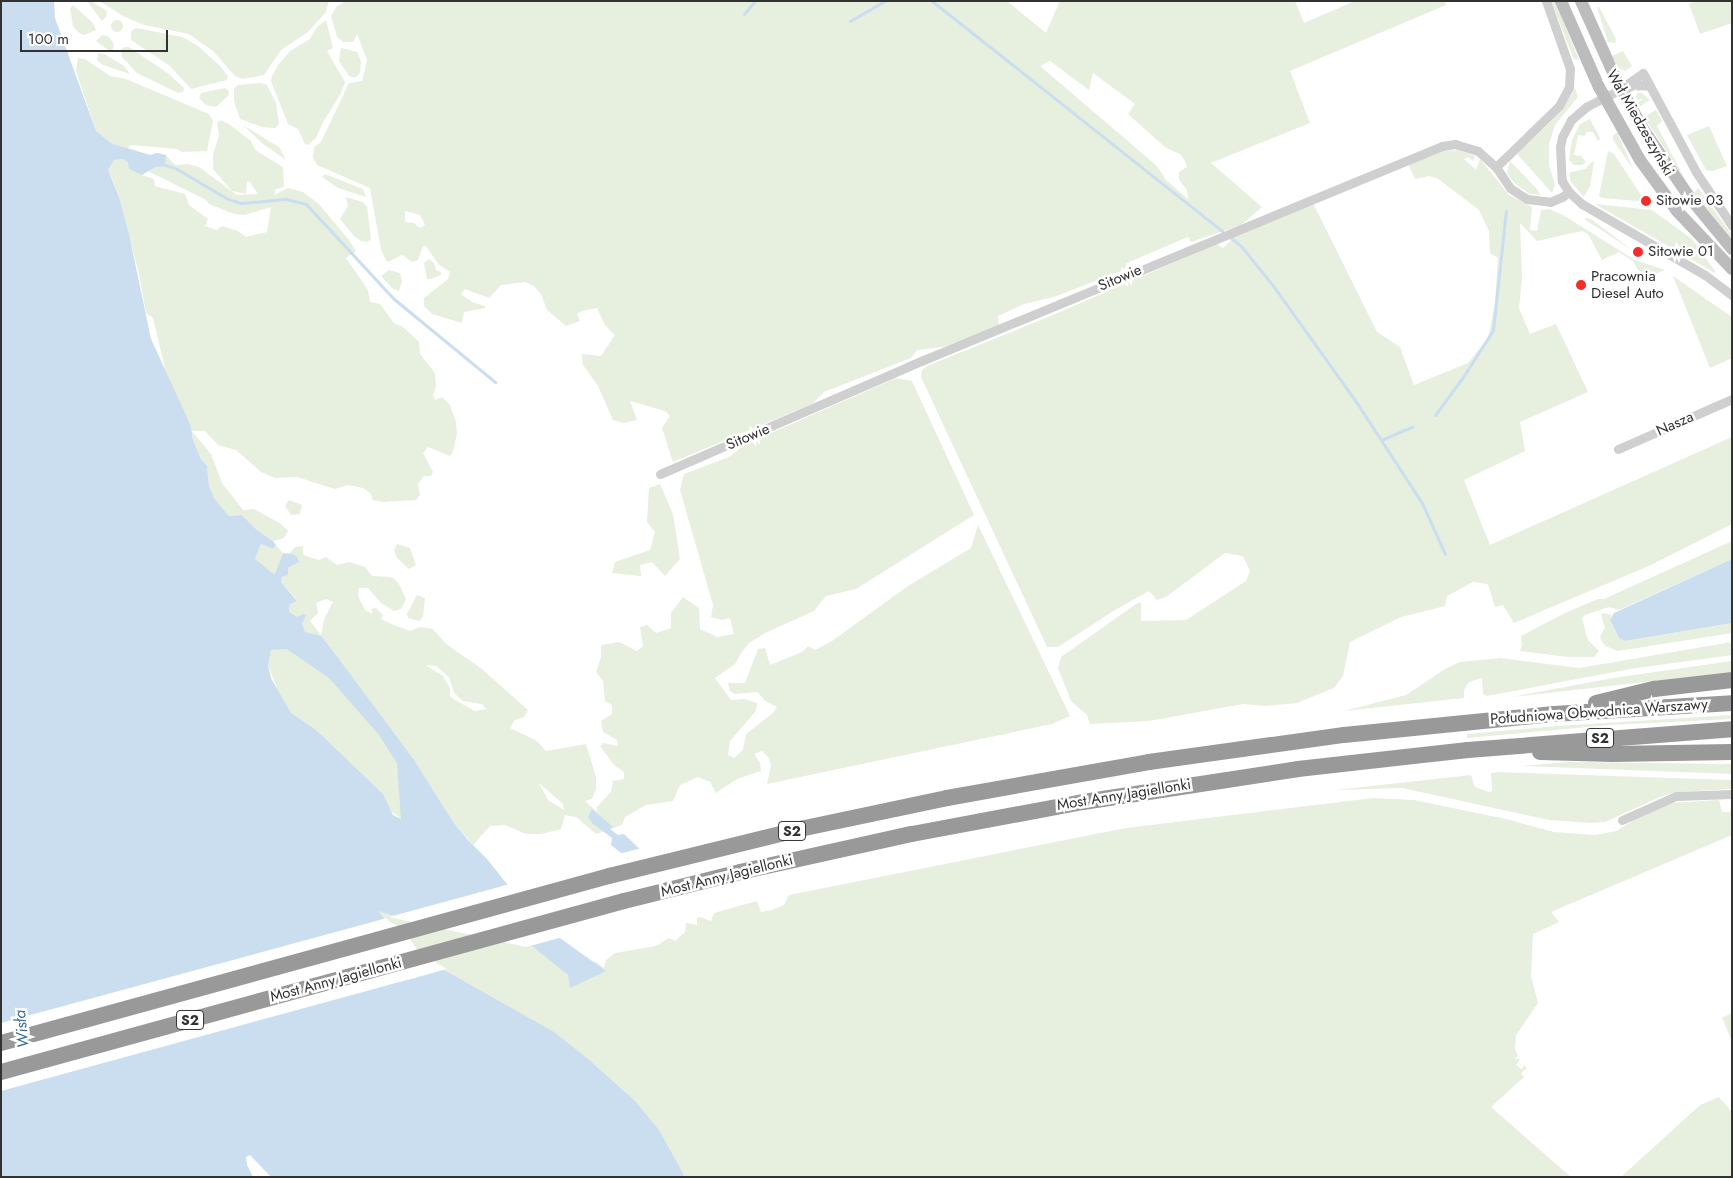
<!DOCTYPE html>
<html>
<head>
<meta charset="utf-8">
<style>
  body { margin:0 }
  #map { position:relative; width:1733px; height:1178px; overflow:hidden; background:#fff; font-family:Jost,sans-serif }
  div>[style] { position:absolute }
  .green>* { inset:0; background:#e7efdf }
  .round { border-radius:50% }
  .water>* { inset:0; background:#cbdef0 }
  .pier>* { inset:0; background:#fff }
  .stream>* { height:3px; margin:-1.5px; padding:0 1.5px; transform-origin:1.5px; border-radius:1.5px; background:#cbdef0 }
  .street>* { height:9px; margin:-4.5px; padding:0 4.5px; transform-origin:4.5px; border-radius:4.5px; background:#cfcfcf }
  .secondary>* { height:12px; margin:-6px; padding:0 6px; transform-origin:6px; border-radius:6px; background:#bcbcbc }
  .highway>* { height:16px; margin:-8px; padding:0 8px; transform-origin:8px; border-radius:8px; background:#999 }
  .dots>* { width:14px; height:14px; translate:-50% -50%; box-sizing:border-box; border:2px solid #fff; border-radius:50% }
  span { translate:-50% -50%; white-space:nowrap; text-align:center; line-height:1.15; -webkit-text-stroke:5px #fff; paint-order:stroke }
  .shield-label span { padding:1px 4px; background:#fff; border:1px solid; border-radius:4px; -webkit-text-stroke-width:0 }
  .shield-label { font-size:14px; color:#323232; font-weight:700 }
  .street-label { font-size:15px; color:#323232 }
  .poi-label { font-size:15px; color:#323232 }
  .left { translate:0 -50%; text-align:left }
  .water-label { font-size:16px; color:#376c9d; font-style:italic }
  .frame { position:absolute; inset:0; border:2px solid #323232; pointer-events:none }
  .scale { position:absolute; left:20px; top:30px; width:148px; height:22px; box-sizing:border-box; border:2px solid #323232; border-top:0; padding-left:6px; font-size:15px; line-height:18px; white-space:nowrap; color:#323232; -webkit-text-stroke:4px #fff; paint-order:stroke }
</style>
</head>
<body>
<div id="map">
  <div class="green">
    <i style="clip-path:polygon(87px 1px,91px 1px,107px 11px,106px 17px,102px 21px)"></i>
    <i style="clip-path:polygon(99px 1px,329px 1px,326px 12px,308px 32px,281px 50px,264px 75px,242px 79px,235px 76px,213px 51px,189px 34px,144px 25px,123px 16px)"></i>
    <i style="clip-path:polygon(evenodd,343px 1px,1007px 1px,1046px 33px,1060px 1px,1295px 1px,1304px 23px,1355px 1px,1445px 1px,1446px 5px,1290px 71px,1310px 123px,1211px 163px,1262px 207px,1241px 225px,1191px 242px,1188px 237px,1127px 263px,1124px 270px,1054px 297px,1024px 304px,998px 316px,999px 326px,943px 347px,917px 350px,911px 358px,824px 392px,812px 404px,673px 462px,662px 428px,670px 416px,665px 411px,630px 401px,637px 420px,624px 423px,613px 420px,598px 386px,583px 365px,582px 354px,601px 356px,615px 335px,605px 325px,597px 308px,582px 311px,577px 314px,580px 321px,566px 326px,547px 310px,541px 294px,534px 286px,525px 282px,501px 285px,489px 298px,465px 289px,461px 294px,472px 302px,485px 306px,485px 308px,464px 312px,462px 323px,432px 314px,424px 306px,424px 298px,448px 279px,450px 272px,439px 265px,426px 246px,423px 246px,418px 260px,412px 262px,402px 255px,388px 262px,385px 259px,381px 249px,370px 188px,317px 165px,313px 158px,314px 147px,321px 142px,349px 83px,362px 81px,367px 60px,357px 34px,353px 42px,343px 42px,337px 37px,331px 16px,337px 6px,343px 3px,343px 1px,1050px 61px,1089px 90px,1093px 73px,1135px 104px,1128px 114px,1166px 148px,1180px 154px,1185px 161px,1187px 167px,1179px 172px,1179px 180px,1187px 190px,1188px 199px,1166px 180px,1157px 166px,1040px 66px,1050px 61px,343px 1px,405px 211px,420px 215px,425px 225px,420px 228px,414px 223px,405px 222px,405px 211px)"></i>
    <i style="clip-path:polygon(1551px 1px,1555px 1px,1579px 60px,1574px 59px)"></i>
    <i style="clip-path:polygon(1696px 1px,1732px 1px,1732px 23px,1700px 34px,1689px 4px)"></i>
    <i style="clip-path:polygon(73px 5px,93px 23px,96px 30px,84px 35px,79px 33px,73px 26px,70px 8px)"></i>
    <i style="clip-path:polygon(1597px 7px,1599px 7px,1616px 39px,1615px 43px,1608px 42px)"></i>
    <i class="round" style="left:111px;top:20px;width:12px;height:12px"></i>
    <i style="clip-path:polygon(326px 20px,333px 48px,327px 51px,345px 82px,341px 93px,322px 124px,316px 138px,308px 145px,305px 144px,298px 129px,288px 124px,271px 81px,272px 76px,278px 65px,290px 51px,310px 39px,317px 27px)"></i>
    <i style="clip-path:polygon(136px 28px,183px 37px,198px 46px,221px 67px,228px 76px,227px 80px,191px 89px,170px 66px,131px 40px,131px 31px)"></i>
    <i style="clip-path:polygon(102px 35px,108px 36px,113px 42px,114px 47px,111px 52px,96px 41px)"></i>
    <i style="clip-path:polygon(124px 47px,129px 47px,169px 74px,184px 88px,183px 92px,178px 93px,137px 73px,122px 57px,121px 50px)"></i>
    <i style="clip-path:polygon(341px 48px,357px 52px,361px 61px,360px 73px,355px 78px,349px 76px,339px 61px)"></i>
    <i style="clip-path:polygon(1623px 51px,1632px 66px,1625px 71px,1619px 68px,1612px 56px)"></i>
    <i style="clip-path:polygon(98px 53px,104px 54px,124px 66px,130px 74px,103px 65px,97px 60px)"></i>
    <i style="clip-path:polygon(evenodd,78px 58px,85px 59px,110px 76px,126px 79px,209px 114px,213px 121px,207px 151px,182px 152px,177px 149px,131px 145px,128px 148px,150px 155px,157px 153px,166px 155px,175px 165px,187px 164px,199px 167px,237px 195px,258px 194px,249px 181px,247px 182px,246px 194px,232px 191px,213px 169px,213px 155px,219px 135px,217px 123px,220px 120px,229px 124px,251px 141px,255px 150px,283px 167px,284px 187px,276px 189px,274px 195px,288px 188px,303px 192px,319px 204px,349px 240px,356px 251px,346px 258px,368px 290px,370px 302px,380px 304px,394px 323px,403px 327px,419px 342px,420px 354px,435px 373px,436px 386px,433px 395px,435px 400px,442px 397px,450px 405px,456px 422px,457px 433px,453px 452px,450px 456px,428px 447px,423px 453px,433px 472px,431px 476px,424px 476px,418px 484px,420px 495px,416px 500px,383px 502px,373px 500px,370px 493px,363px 488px,348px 485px,335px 489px,297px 477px,275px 478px,261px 472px,236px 450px,218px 445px,205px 431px,192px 431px,211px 454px,222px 483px,243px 510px,254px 509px,281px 524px,288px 531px,284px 538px,273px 541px,257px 530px,242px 515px,229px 516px,214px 498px,209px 486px,207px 466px,201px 459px,193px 440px,191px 426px,167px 377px,153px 318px,146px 313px,139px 274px,119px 197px,111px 176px,101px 170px,96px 131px,76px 71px,78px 58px,148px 171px,206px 200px,209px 204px,234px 214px,244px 215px,271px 207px,267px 232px,246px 237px,238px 231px,222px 226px,217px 230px,205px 226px,208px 219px,189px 205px,185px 194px,155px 186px,154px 179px,142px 175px,148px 171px)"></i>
    <i style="clip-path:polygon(261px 83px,267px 85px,276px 103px,279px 124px,275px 128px,262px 127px,240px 119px,234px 101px,234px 89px,238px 85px)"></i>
    <i style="clip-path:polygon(225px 88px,229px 91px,228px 96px,216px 107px,206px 105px,199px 98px,201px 93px)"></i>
    <i style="clip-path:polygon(1575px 88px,1578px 97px,1555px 125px,1549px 144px,1549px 165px,1555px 185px,1552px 193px,1517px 154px,1562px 111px)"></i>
    <i style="clip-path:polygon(1637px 93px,1642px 93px,1650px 100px,1639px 107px,1636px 100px)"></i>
    <i style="clip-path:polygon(1656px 110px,1662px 121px,1657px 126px,1686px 181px,1644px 117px)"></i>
    <i style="clip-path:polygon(1590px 119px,1600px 138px,1599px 141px,1597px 140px,1593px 132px,1586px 132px,1585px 136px,1578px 135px,1574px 155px,1581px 156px,1586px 162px,1582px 165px,1574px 165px,1569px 160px,1572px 140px,1580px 124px)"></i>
    <i style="clip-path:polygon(243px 125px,279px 147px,286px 160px,263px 144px)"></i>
    <i style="clip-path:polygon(1709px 126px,1727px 166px,1712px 171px,1706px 170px,1687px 135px)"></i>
    <i style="clip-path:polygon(1617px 132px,1633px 169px,1613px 140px,1613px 136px)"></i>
    <i style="clip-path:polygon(1458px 150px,1475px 156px,1473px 161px,1468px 157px,1464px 159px,1476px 170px,1480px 159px,1509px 195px,1532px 207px,1530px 230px,1537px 231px,1541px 210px,1549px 209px,1563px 215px,1635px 260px,1665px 270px,1643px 279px,1633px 261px,1619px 252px,1602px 260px,1588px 234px,1582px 231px,1537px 241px,1520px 223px,1522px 278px,1519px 308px,1530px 334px,1556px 324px,1588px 392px,1520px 422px,1525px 451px,1464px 480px,1490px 545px,1732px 437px,1732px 524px,1651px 565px,1514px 623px,1503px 605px,1495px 607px,1488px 584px,1473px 582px,1447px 596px,1445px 606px,1401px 617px,1350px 642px,1343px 676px,1334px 688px,1297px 703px,1265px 706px,1243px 704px,1149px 721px,1090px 724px,1087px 715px,1071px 701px,1058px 668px,1061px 657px,1136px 604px,1141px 602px,1141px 621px,1186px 620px,1246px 581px,1250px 571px,1243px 556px,1225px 553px,1166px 597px,1157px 600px,1149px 591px,1115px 610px,1058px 647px,1047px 647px,921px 377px,922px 370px,927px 366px,1048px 317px,1217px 244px,1223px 248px,1237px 234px,1313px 203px,1377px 332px,1400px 347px,1414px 385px,1446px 372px,1468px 363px,1488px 338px,1495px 303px,1498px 258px,1490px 253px,1489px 231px,1479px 210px,1437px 178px,1429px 176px,1415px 179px,1408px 164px,1442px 151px)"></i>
    <i style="clip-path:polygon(1608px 151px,1614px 154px,1641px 195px,1639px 201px,1602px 198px,1599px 196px)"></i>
    <i style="clip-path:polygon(1510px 161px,1536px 188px,1541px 195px,1530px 194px,1514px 183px,1507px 173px)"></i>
    <i style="clip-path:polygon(1592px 162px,1594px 162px,1590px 186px,1584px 197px,1571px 182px,1569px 175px,1571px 172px,1585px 169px)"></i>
    <i style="clip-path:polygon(325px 174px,363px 189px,366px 197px,338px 188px,322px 177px)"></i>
    <i style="clip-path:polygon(1698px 188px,1732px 235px,1732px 239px,1694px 193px)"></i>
    <i style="clip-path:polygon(346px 197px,363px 202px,367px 207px,371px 239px,367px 242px,361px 241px,354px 236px,340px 219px,348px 206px)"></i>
    <i style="clip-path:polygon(1595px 204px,1652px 210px,1692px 239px,1715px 271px,1715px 273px)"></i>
    <i style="clip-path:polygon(1586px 218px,1591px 219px,1632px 250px,1584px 219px)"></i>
    <i style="clip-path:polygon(429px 259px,434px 263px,436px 270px,441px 272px,441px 275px,431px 279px,427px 279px,424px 263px)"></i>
    <i style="clip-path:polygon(389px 270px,400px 273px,402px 281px,399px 291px,393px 289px,381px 276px)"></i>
    <i style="clip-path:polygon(1673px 276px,1732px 317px,1732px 358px,1710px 368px)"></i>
    <i style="clip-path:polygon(evenodd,896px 378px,912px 381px,974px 515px,856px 589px,826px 596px,814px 611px,765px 633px,749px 643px,741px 653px,735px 664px,715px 678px,731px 700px,744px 699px,757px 703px,756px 711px,730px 741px,728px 755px,734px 758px,743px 750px,746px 734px,773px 713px,777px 707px,764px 700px,758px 692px,735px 694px,730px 691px,728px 683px,745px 683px,758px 649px,765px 648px,770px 665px,802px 652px,808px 646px,815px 650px,832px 641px,908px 586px,971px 548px,978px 525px,1070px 716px,1052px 724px,767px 784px,771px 765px,769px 758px,762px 751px,754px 754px,760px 763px,761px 771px,737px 779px,716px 793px,710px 782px,698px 777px,680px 785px,673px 801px,646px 805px,625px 817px,622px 825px,596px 834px,576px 817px,565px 815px,561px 829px,541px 834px,526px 834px,505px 825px,490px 826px,473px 845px,454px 823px,432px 788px,421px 834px,297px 739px,268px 665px,270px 639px,289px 612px,290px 604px,297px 600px,281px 582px,282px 577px,288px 568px,299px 562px,298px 558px,289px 554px,295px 547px,303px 546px,303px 554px,306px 556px,319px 560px,326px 557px,337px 565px,349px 562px,365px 567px,372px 576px,392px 577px,399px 584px,406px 599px,401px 609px,394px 611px,381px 603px,368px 588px,359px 588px,358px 596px,365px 610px,373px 614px,371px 609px,376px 608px,383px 615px,381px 619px,389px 623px,410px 631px,420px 627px,433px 629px,446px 644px,482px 669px,528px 710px,524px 717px,515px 720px,510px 728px,537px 741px,546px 751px,586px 744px,596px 777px,596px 789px,592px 799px,585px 801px,597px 812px,597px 807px,611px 792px,613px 781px,624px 779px,624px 772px,614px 765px,600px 746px,603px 743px,618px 746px,617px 740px,603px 732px,601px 721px,612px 714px,612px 705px,605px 701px,603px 681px,596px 672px,601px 657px,601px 645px,619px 642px,637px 651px,643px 646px,640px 627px,647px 625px,656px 633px,671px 628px,671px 613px,683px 597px,699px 608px,700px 629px,717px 637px,734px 634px,730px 618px,722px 620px,711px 617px,713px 605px,680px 490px,684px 474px,729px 457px,746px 444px,896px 378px,326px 599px,333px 602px,324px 619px,321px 635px,310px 621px,318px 613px,316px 603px,326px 599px,896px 378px,426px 665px,436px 666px,449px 677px,454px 693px,463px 701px,482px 704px,486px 709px,475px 711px,455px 700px,450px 696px,450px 688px,443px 676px,426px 665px,896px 378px,539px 783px,563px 804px,564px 810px,548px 800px,539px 783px)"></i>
    <i style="clip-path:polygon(660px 484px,673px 514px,680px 559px,665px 576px,652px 562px,640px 565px,641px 576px,612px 573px,615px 562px,650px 550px,655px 532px,647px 522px,649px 488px)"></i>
    <i style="clip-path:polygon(289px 500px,302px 505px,300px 514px,291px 515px,285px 506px)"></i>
    <i style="clip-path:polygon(1732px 541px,1732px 559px,1619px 610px,1609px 607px,1585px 615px,1582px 618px,1586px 634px,1589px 641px,1599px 651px,1594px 657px,1568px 657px,1520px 651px,1522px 645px,1521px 636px,1567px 612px,1598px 599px,1604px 599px)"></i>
    <i style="clip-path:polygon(261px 544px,273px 549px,276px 545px,283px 553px,275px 575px,269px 577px,255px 559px)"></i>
    <i style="clip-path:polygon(397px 544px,410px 548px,416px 565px,409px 569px,397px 558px,394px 551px)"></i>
    <i style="clip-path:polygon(417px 595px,425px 598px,423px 617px,419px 621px,408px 618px,407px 614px)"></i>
    <i style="clip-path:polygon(1604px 613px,1612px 615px,1610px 620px,1619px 638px,1625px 641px,1732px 623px,1732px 633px,1618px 651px,1605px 646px,1601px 640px,1600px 636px,1605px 628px,1601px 615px)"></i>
    <i style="clip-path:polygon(1732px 642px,1732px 655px,1630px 669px,1487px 696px,1483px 694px,1482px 678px,1469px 682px,1464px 690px,1464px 698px,1344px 711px,1406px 695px,1445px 669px,1460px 662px,1500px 658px,1579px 668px)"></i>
    <i style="clip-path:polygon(1732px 661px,1732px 672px,1512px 697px,1613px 678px)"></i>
    <i style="clip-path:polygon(1732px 715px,1732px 719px,1610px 725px,1467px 738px,1467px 734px,1557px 726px)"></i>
    <i style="clip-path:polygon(1568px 762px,1732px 764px,1732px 774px,1522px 766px)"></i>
    <i style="clip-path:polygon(1498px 772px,1732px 780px,1732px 789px,1676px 792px,1660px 797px,1605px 822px,1590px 823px,1549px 820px,1402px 788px,1335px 790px,1471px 775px,1475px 787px,1489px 792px,1492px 791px,1491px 773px)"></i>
    <i style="clip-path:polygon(1373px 798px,1414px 800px,1506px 819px,1554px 832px,1596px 835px,1616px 831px,1653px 809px,1669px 803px,1719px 800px,1722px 812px,1730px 812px,1732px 800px,1732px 835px,1551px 912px,1559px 922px,1533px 934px,1531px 976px,1538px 1003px,1516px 1035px,1515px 1048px,1518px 1056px,1514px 1059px,1520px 1059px,1516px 1065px,1522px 1069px,1524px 1065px,1527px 1068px,1521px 1073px,1524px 1077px,1491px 1107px,1571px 1177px,685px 1177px,673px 1157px,423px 958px,403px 929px,385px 919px,265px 895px,333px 875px,532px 946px,542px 953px,596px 962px,604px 968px,606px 960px,615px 953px,656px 946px,669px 938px,675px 941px,685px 932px,686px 923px,697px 925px,697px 918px,700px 917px,711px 921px,714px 913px,757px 901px,761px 912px,772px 910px,784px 905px,788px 896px,794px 894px,1126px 828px)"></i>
    <i style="clip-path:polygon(1732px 1013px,1732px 1041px,1722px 1018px)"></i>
    <i style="clip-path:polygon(1719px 1097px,1732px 1112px,1732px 1177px,1621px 1177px,1700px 1105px)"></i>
  </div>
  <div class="water">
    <i style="clip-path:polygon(evenodd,1px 1px,54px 1px,55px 18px,96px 131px,112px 144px,150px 155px,157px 153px,166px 155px,165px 166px,155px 167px,142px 175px,129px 169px,128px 162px,123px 159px,114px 160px,108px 170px,119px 197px,129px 234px,151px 339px,191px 426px,193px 440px,201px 459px,207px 466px,209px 486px,214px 498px,229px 516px,242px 515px,257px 530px,273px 541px,276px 545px,273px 549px,261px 544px,255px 559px,272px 573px,275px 574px,283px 553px,293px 554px,298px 558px,299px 562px,288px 568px,288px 575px,282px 577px,281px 582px,297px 601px,290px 604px,289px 612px,297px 617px,303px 614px,306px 615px,302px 624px,305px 632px,321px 636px,333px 651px,414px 760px,454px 823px,467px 839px,487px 859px,507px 884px,560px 938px,606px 971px,570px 988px,568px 975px,532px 946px,405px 919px,378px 911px,384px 918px,405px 980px,416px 978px,423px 958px,554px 1032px,587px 1058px,635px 1101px,659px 1130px,685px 1177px,271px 1177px,250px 1155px,246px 1157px,247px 1165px,253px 1177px,1px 1177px,1px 1px,287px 649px,329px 678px,379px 735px,391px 754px,397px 763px,401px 819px,393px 815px,383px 794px,316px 730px,291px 713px,271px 678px,268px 665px,271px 650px,287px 649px)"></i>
    <i style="clip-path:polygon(1732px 559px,1732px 623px,1625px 641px,1619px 638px,1610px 620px,1614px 613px)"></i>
    <i style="clip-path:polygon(592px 809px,613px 827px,610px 829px,618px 835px,624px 834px,649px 858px,634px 863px,611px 845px,612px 838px,593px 824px,588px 817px)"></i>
  </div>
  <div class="pier">
    <i style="clip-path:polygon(642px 848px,651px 858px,632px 865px,619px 854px)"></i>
    <i style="clip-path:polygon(510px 884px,563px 937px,526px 947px,389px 917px)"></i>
    <i style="clip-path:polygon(387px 918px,407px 978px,414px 976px,421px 957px,425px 956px,447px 969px,1px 1091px,1px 1023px)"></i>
  </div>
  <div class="stream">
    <i style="left:932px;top:1px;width:370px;rotate:38.4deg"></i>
    <i style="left:744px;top:14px;width:17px;rotate:-50deg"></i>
    <i style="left:850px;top:21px;width:39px;rotate:-30deg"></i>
    <i style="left:162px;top:164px;width:16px;rotate:18deg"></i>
    <i style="left:177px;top:169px;width:59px;rotate:30.5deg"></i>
    <i style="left:228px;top:199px;width:14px;rotate:17deg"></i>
    <i style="left:241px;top:203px;width:45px;rotate:-5.1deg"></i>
    <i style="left:286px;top:199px;width:21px;rotate:14deg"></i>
    <i style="left:306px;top:204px;width:129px;rotate:47.2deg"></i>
    <i style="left:394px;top:299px;width:131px;rotate:39.4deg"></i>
    <i style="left:1231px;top:238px;width:13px;rotate:39deg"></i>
    <i style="left:1241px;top:246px;width:53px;rotate:51.2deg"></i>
    <i style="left:1274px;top:287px;width:139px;rotate:54.4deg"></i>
    <i style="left:1355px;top:400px;width:123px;rotate:57deg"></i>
    <i style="left:1422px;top:503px;width:56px;rotate:65.7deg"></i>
    <i style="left:1435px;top:415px;width:47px;rotate:-53.6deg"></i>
    <i style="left:1463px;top:377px;width:56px;rotate:-57.4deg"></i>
    <i style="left:1493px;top:330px;width:120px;rotate:-83.8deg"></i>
    <i style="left:1381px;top:440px;width:34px;rotate:-23deg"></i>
  </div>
  <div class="street">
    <i style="left:1650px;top:86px;width:11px;rotate:-175deg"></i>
    <i style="left:1639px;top:85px;width:18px;rotate:167deg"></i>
    <i style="left:1621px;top:89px;width:39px;rotate:153deg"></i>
    <i style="left:1586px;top:107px;width:20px;rotate:139deg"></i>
    <i style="left:1571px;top:120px;width:19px;rotate:118deg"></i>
    <i style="left:1562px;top:137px;width:10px;rotate:101deg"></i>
    <i style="left:1560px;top:147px;width:34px;rotate:87deg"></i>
    <i style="left:1562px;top:181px;width:13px;rotate:58deg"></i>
    <i style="left:1569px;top:192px;width:18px;rotate:43deg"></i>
    <i style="left:1582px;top:204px;width:142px;rotate:30deg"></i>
    <i style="left:1705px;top:275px;width:34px;rotate:37deg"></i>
    <i style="left:1623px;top:87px;width:24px;rotate:-35deg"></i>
    <i style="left:1643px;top:73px;width:112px;rotate:61.8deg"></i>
    <i style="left:1696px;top:172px;width:65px;rotate:56.3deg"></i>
    <i style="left:1496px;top:167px;width:88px;rotate:-44.1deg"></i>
    <i style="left:1559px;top:106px;width:21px;rotate:-62deg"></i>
    <i style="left:1569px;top:87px;width:18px;rotate:-87deg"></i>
    <i style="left:1570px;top:69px;width:72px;rotate:-109.4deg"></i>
    <i style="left:1618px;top:449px;width:124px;rotate:-23.7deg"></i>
    <i style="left:660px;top:474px;width:271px;rotate:-23.4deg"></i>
    <i style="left:909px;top:366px;width:577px;rotate:-22.43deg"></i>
    <i style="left:1442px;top:146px;width:13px;rotate:-9deg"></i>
    <i style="left:1455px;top:144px;width:24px;rotate:17deg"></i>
    <i style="left:1478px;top:151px;width:24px;rotate:42deg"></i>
    <i style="left:1496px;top:167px;width:25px;rotate:56deg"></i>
    <i style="left:1510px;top:188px;width:20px;rotate:33deg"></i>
    <i style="left:1527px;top:199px;width:23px;rotate:7deg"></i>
    <i style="left:1550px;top:202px;width:13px;rotate:-23deg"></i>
    <i style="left:1562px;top:197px;width:9px;rotate:-36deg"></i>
    <i style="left:1622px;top:820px;width:59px;rotate:-24deg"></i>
    <i style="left:1676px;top:796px;width:56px;rotate:-2deg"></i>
  </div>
  <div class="secondary">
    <i style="left:1561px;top:1px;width:94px;rotate:66.2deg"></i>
    <i style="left:1599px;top:87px;width:84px;rotate:60.7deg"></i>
    <i style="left:1640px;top:160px;width:63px;rotate:54deg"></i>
    <i style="left:1677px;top:211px;width:80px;rotate:46.5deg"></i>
    <i style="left:1581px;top:1px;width:83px;rotate:65.9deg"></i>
    <i style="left:1615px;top:77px;width:59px;rotate:61.7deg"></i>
    <i style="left:1643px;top:129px;width:83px;rotate:55.7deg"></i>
    <i style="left:1690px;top:198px;width:66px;rotate:50.5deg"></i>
  </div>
  <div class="highway">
    <i style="left:1596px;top:703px;width:60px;rotate:-13.6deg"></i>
    <i style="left:1654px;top:689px;width:79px;rotate:-6.6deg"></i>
    <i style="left:1540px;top:752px;width:73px;rotate:1.6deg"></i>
    <i style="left:1613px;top:754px;width:119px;rotate:-1deg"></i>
    <i style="left:1px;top:1043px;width:631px;rotate:-15.36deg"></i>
    <i style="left:609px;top:876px;width:197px;rotate:-13.8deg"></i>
    <i style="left:800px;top:829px;width:150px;rotate:-11.9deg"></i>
    <i style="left:947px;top:798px;width:205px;rotate:-10.1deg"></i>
    <i style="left:1149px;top:762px;width:197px;rotate:-7.9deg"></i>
    <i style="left:1344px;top:735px;width:211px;rotate:-5.7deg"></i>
    <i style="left:1554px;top:714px;width:178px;rotate:-3.5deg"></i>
    <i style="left:1px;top:1072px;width:646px;rotate:-15.35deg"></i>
    <i style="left:624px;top:901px;width:120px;rotate:-14deg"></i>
    <i style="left:740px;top:872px;width:176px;rotate:-12.5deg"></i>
    <i style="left:912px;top:834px;width:174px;rotate:-10.6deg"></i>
    <i style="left:1083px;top:802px;width:218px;rotate:-8.7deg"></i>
    <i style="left:1298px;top:769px;width:171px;rotate:-6.4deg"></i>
    <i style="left:1468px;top:750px;width:265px;rotate:-4.5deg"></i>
  </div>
  <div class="dots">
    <i style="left:1646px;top:201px;background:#f52c28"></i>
    <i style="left:1638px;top:252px;background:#f52c28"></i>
    <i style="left:1581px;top:285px;background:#f52c28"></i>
  </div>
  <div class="shield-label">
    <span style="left:1600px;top:738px">S2</span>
    <span style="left:792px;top:831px">S2</span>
    <span style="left:190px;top:1020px">S2</span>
  </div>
  <div class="street-label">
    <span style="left:1640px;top:123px;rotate:60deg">Wał Miedzeszyński</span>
    <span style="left:1120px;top:278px;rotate:-23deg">Sitowie</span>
    <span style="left:1675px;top:424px;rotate:-24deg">Nasza</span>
    <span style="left:748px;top:437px;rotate:-23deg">Sitowie</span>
    <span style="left:1599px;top:712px;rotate:-4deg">Południowa Obwodnica Warszawy</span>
    <span style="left:1124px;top:795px;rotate:-9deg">Most Anny Jagiellonki</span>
    <span style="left:727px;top:876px;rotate:-14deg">Most Anny Jagiellonki</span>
    <span style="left:336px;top:980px;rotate:-15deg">Most Anny Jagiellonki</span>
  </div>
  <div class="poi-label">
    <span class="left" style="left:1656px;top:201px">Sitowie 03</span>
    <span class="left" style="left:1648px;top:252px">Sitowie 01</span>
    <span class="left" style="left:1591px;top:285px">Pracownia<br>Diesel Auto</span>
  </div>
  <div class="water-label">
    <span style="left:22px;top:1029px;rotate:-96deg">Wisła</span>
  </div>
  <div class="frame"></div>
  <div class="scale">100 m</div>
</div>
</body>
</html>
